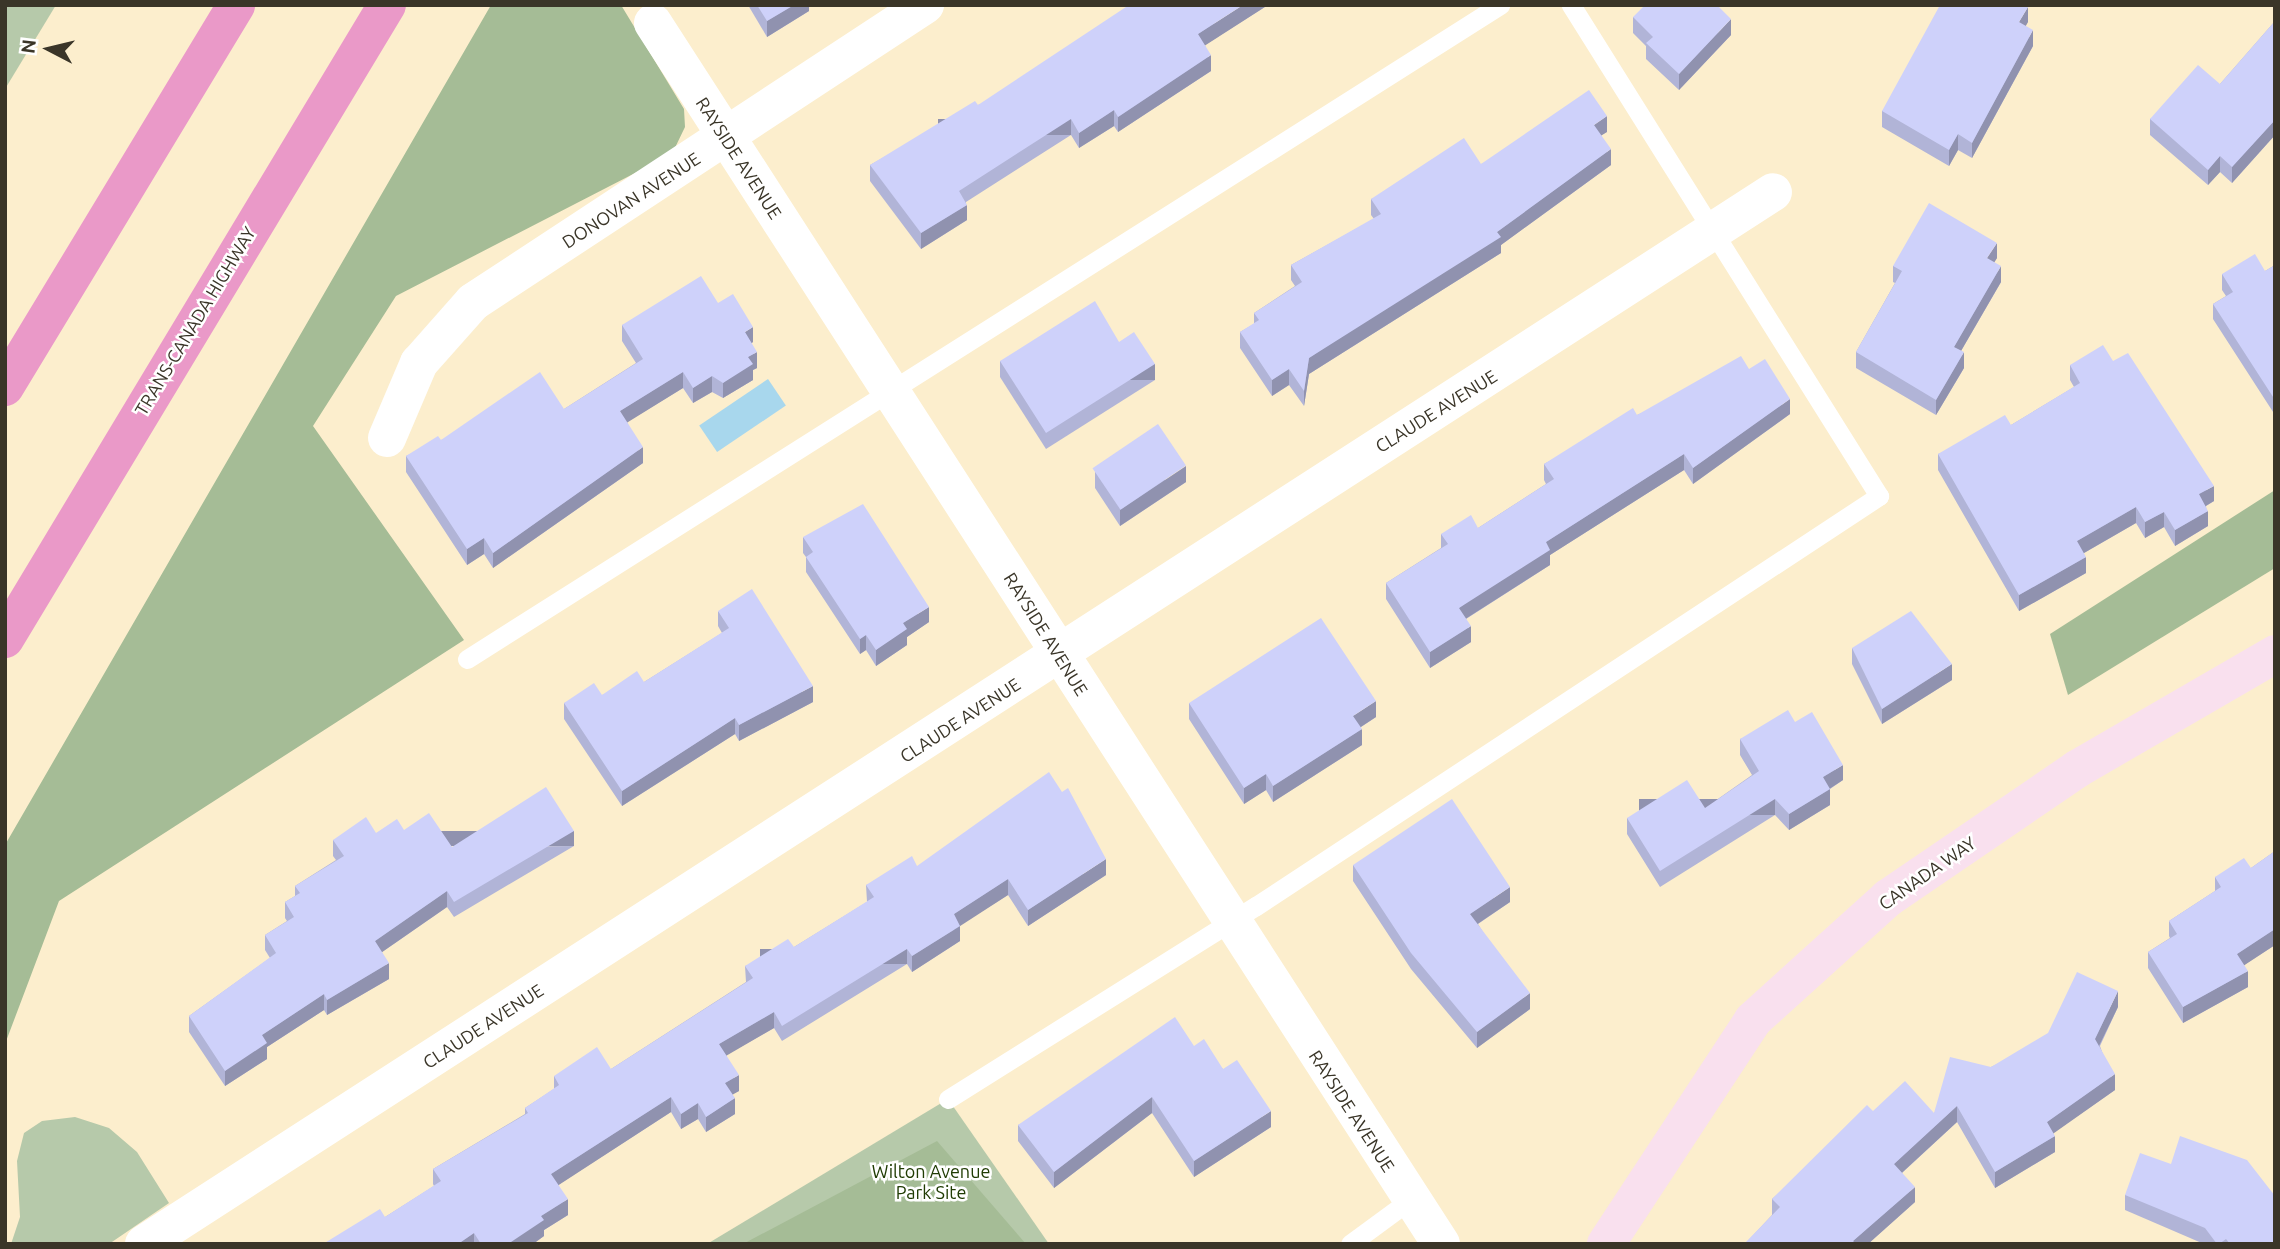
<!DOCTYPE html>
<html>
<head>
<meta charset="utf-8">
<style>
  body { margin:0 }
  #map { position:relative; width:2280px; height:1249px; overflow:hidden; background:#fceecd; font-family:Ubuntu,sans-serif }
  div>[style] { position:absolute }
  .green>* { inset:0; background:#b6c9aa }
  .forest>* { inset:0; background:#a5bc96 }
  .water>* { inset:0; background:#a8d7ed; transform-origin:0 0 }
  .lane>* { height:19px; margin:-9.5px; padding:0 9.5px; transform-origin:9.5px; border-radius:9.5px; background:#fff }
  .street>* { height:38px; margin:-19px; padding:0 19px; transform-origin:19px; border-radius:19px; background:#fff }
  .secondary>* { height:38px; margin:-19px; padding:0 19px; transform-origin:19px; border-radius:19px; background:#f9e0ee }
  .highway>* { height:38px; margin:-19px; padding:0 19px; transform-origin:19px; border-radius:19px; background:#ea99c8 }
  .wall>* { inset:0; background:#b1b4d7 }
  .shaded-wall>* { inset:0; background:#9092af; transform-origin:0 0 }
  .building>* { inset:0; background:#ced1fa; transform-origin:0 0 }
  span { translate:-50% -50%; white-space:nowrap; text-align:center; line-height:1.15; -webkit-text-stroke:5px #fff; paint-order:stroke }
  .street-label { font-size:18px; color:#3a3528 }
  .park-label { font-size:18px; color:#203c04 }
  .frame { position:absolute; inset:0; border:7px solid #3a3528; pointer-events:none }
  .north { position:absolute; left:14px; top:14px; width:70px; height:70px; -webkit-text-stroke:5px #fff; paint-order:stroke; rotate:277deg; font-size:19px; font-weight:700; line-height:28px; text-align:center; color:#3a3528 }
  .north::after { content:''; display:block; margin:auto; width:24px; height:32px; background:#3a3528; clip-path:polygon(50% 0,100% 100%,50% 72%,0 100%) }
</style>
</head>
<body>
<div id="map">
  <div class="green">
    <i style="clip-path:polygon(5px 5px,56px 5px,5px 89px)"></i>
    <i style="clip-path:polygon(948px 1099px,1049px 1244px,707px 1244px)"></i>
    <i style="clip-path:polygon(75px 1117px,109px 1128px,137px 1152px,169px 1203px,109px 1244px,11px 1244px,20px 1217px,17px 1161px,24px 1133px,42px 1121px)"></i>
  </div>
  <div class="forest">
    <i style="clip-path:polygon(491px 5px,621px 5px,684px 109px,685px 127px,672px 154px,396px 296px,313px 426px,464px 640px,59px 901px,5px 1044px,5px 845px)"></i>
    <i style="clip-path:polygon(2275px 490px,2275px 568px,2068px 695px,2050px 634px)"></i>
    <i style="clip-path:polygon(937px 1141px,1026px 1244px,743px 1244px)"></i>
  </div>
  <div class="water">
    <i style="left:768px;top:379px;width:32px;height:83px;rotate:56deg"></i>
  </div>
  <div class="lane">
    <i style="left:467px;top:659px;width:1223px;rotate:-32.34deg"></i>
    <i style="left:948px;top:1099px;width:363px;rotate:-32.1deg"></i>
    <i style="left:1256px;top:906px;width:746px;rotate:-33.35deg"></i>
    <i style="left:1879px;top:496px;width:580px;rotate:-122.1deg"></i>
    <i style="left:1350px;top:1244px;width:74px;rotate:-36.3deg"></i>
  </div>
  <div class="street">
    <i style="left:653px;top:23px;width:1453px;rotate:57.16deg"></i>
    <i style="left:387px;top:438px;width:82px;rotate:-66.9deg"></i>
    <i style="left:419px;top:363px;width:81px;rotate:-48.5deg"></i>
    <i style="left:473px;top:302px;width:541px;rotate:-33.31deg"></i>
    <i style="left:144px;top:1244px;width:1939px;rotate:-32.85deg"></i>
  </div>
  <div class="secondary">
    <i style="left:1606px;top:1244px;width:268px;rotate:-56.7deg"></i>
    <i style="left:1753px;top:1020px;width:182px;rotate:-42.1deg"></i>
    <i style="left:1888px;top:898px;width:229px;rotate:-34.3deg"></i>
    <i style="left:2077px;top:769px;width:229px;rotate:-30.1deg"></i>
  </div>
  <div class="highway">
    <i style="left:5px;top:387px;width:446px;rotate:-58.8deg"></i>
    <i style="left:5px;top:639px;width:740px;rotate:-58.93deg"></i>
  </div>
  <div class="wall">
    <i style="clip-path:polygon(748px 5px,809px 5px,809px 11px,767px 37px)"></i>
    <i style="clip-path:polygon(1268px 5px,1205px 45px,1211px 71px,1118px 132px,1114px 126px,1079px 148px,1071px 135px,966px 202px,967px 220px,921px 249px,870px 181px,870px 165px,978px 105px)"></i>
    <i style="clip-path:polygon(1633px 17px,1731px 35px,1679px 90px,1646px 59px,1646px 46px,1633px 33px)"></i>
    <i style="clip-path:polygon(2275px 21px,2275px 135px,2232px 183px,2220px 172px,2208px 185px,2150px 135px,2150px 119px,2220px 84px)"></i>
    <i style="clip-path:polygon(2028px 22px,2025px 26px,2033px 46px,1972px 158px,1958px 150px,1949px 166px,1882px 127px,1882px 111px)"></i>
    <i style="clip-path:polygon(1607px 132px,1601px 135px,1611px 165px,1501px 245px,1501px 253px,1309px 374px,1304px 406px,1289px 385px,1272px 396px,1240px 348px,1240px 332px,1254px 324px,1254px 313px,1295px 286px,1291px 280px,1291px 265px,1374px 219px,1371px 215px,1371px 199px,1481px 164px)"></i>
    <i style="clip-path:polygon(1997px 258px,1994px 262px,2001px 282px,1961px 351px,1964px 368px,1936px 415px,1856px 368px,1856px 352px,1895px 283px,1893px 282px,1893px 266px)"></i>
    <i style="clip-path:polygon(2275px 265px,2275px 415px,2213px 319px,2213px 304px,2226px 296px,2222px 290px,2222px 274px,2265px 271px)"></i>
    <i style="clip-path:polygon(718px 303px,753px 342px,751px 343px,757px 368px,753px 370px,753px 380px,723px 398px,712px 392px,693px 403px,683px 388px,627px 422px,643px 463px,493px 568px,484px 554px,467px 565px,406px 472px,406px 456px,441px 440px,564px 409px,636px 363px,622px 341px,622px 325px)"></i>
    <i style="clip-path:polygon(1119px 342px,1155px 380px,1046px 449px,1000px 377px,1000px 361px)"></i>
    <i style="clip-path:polygon(2113px 361px,2214px 501px,2206px 506px,2208px 526px,2175px 546px,2164px 527px,2145px 538px,2136px 523px,2084px 553px,2086px 573px,2019px 611px,1938px 470px,1938px 454px,2011px 425px,2074px 387px,2070px 380px,2070px 365px)"></i>
    <i style="clip-path:polygon(1749px 369px,1790px 414px,1693px 484px,1684px 470px,1550px 555px,1550px 565px,1466px 619px,1471px 642px,1430px 668px,1386px 599px,1386px 583px,1441px 548px,1441px 534px,1478px 528px,1546px 484px,1544px 480px,1544px 464px,1637px 415px)"></i>
    <i style="clip-path:polygon(1095px 472px,1186px 482px,1120px 526px,1095px 488px)"></i>
    <i style="clip-path:polygon(803px 537px,929px 622px,907px 637px,907px 645px,876px 666px,866px 650px,860px 654px,806px 572px,806px 557px,803px 553px)"></i>
    <i style="clip-path:polygon(718px 611px,813px 702px,739px 741px,735px 734px,622px 806px,564px 719px,564px 703px,602px 695px,644px 682px,722px 633px,718px 626px)"></i>
    <i style="clip-path:polygon(1852px 648px,1952px 680px,1882px 724px,1852px 664px)"></i>
    <i style="clip-path:polygon(1189px 703px,1376px 717px,1361px 727px,1362px 745px,1273px 802px,1266px 790px,1244px 804px,1189px 719px)"></i>
    <i style="clip-path:polygon(1795px 722px,1843px 780px,1830px 789px,1830px 805px,1789px 830px,1775px 815px,1660px 887px,1627px 834px,1627px 818px,1705px 808px,1752px 775px,1740px 755px,1740px 739px)"></i>
    <i style="clip-path:polygon(404px 830px,452px 847px,574px 846px,454px 917px,447px 907px,382px 952px,389px 979px,327px 1015px,324px 1010px,267px 1047px,267px 1059px,225px 1086px,189px 1032px,189px 1016px,270px 958px,265px 950px,265px 935px,287px 921px,285px 918px,285px 902px,295px 896px,295px 886px,336px 860px,333px 856px,333px 840px,376px 833px)"></i>
    <i style="clip-path:polygon(2275px 851px,2275px 945px,2244px 965px,2248px 987px,2183px 1023px,2148px 968px,2148px 952px,2170px 938px,2169px 936px,2169px 921px,2215px 891px,2215px 877px,2251px 868px)"></i>
    <i style="clip-path:polygon(1353px 865px,1510px 902px,1478px 924px,1530px 1009px,1477px 1048px,1411px 969px,1353px 881px)"></i>
    <i style="clip-path:polygon(917px 866px,1106px 875px,1028px 926px,1008px 895px,960px 925px,960px 941px,912px 972px,907px 964px,782px 1041px,774px 1028px,726px 1055px,739px 1091px,732px 1094px,735px 1114px,706px 1132px,698px 1119px,681px 1129px,671px 1112px,558px 1185px,568px 1215px,544px 1230px,544px 1236px,533px 1244px,323px 1244px,385px 1217px,434px 1186px,433px 1184px,433px 1169px,525px 1114px,525px 1108px,554px 1089px,554px 1076px,611px 1069px,746px 982px,745px 966px,794px 947px,867px 902px,866px 885px)"></i>
    <i style="clip-path:polygon(2118px 1007px,2100px 1046px,2115px 1090px,2053px 1133px,2055px 1152px,1995px 1188px,1957px 1122px,1902px 1173px,1915px 1202px,1868px 1244px,1745px 1244px,1772px 1215px,1772px 1199px,1873px 1111px,1934px 1113px,1991px 1067px)"></i>
    <i style="clip-path:polygon(1194px 1046px,1223px 1069px,1271px 1127px,1194px 1177px,1152px 1113px,1054px 1188px,1018px 1141px,1018px 1125px)"></i>
    <i style="clip-path:polygon(2171px 1164px,2275px 1244px,2204px 1244px,2125px 1210px,2125px 1195px)"></i>
  </div>
  <div class="shaded-wall">
    <i style="clip-path:polygon(794px 5px,809px 5px,809px 11px,767px 37px,767px 21px)"></i>
    <i style="clip-path:polygon(1243px 5px,1268px 5px,1198px 50px,1198px 34px)"></i>
    <i style="clip-path:polygon(2028px 7px,2028px 22px,2019px 38px,2019px 22px)"></i>
    <i style="clip-path:polygon(1731px 19px,1731px 35px,1679px 90px,1679px 74px)"></i>
    <i style="clip-path:polygon(2033px 30px,2033px 46px,1972px 158px,1972px 143px)"></i>
    <i style="clip-path:polygon(1211px 55px,1211px 71px,1118px 132px,1118px 117px)"></i>
    <i style="clip-path:polygon(1114px 110px,1114px 126px,1079px 148px,1079px 133px)"></i>
    <i style="clip-path:polygon(1607px 116px,1607px 132px,1594px 140px,1594px 125px)"></i>
    <i style="left:1071px;top:119px;width:16px;height:133px;rotate:90deg"></i>
    <i style="clip-path:polygon(2275px 120px,2275px 135px,2232px 183px,2232px 167px)"></i>
    <i style="clip-path:polygon(1958px 134px,1958px 150px,1949px 166px,1949px 150px)"></i>
    <i style="clip-path:polygon(1611px 149px,1611px 165px,1501px 245px,1501px 253px,1309px 374px,1304px 406px,1304px 391px,1309px 358px,1497px 232px)"></i>
    <i style="clip-path:polygon(2220px 156px,2220px 172px,2208px 185px,2208px 170px)"></i>
    <i style="clip-path:polygon(967px 205px,967px 220px,921px 249px,921px 233px)"></i>
    <i style="clip-path:polygon(1997px 243px,1997px 258px,1987px 274px,1987px 258px)"></i>
    <i style="clip-path:polygon(2001px 266px,2001px 282px,1954px 363px,1954px 347px)"></i>
    <i style="clip-path:polygon(753px 327px,753px 342px,745px 348px,745px 332px)"></i>
    <i style="clip-path:polygon(757px 352px,757px 368px,753px 370px,753px 380px,723px 398px,723px 383px,748px 357px)"></i>
    <i style="clip-path:polygon(1964px 352px,1964px 368px,1936px 415px,1936px 400px)"></i>
    <i style="left:1155px;top:364px;width:16px;height:129px;rotate:90deg"></i>
    <i style="clip-path:polygon(1289px 369px,1289px 385px,1272px 396px,1272px 380px)"></i>
    <i style="clip-path:polygon(683px 372px,683px 388px,620px 427px,620px 411px)"></i>
    <i style="clip-path:polygon(712px 376px,712px 392px,693px 403px,693px 388px)"></i>
    <i style="clip-path:polygon(1790px 399px,1790px 414px,1693px 484px,1693px 468px)"></i>
    <i style="clip-path:polygon(643px 447px,643px 463px,493px 568px,493px 553px)"></i>
    <i style="clip-path:polygon(1684px 454px,1684px 470px,1550px 555px,1550px 565px,1459px 623px,1459px 608px,1546px 542px)"></i>
    <i style="clip-path:polygon(1186px 466px,1186px 482px,1120px 526px,1120px 510px)"></i>
    <i style="clip-path:polygon(2214px 486px,2214px 501px,2199px 510px,2199px 494px)"></i>
    <i style="clip-path:polygon(2136px 507px,2136px 523px,2077px 557px,2077px 541px)"></i>
    <i style="clip-path:polygon(2208px 511px,2208px 526px,2175px 546px,2175px 530px)"></i>
    <i style="clip-path:polygon(2164px 512px,2164px 527px,2145px 538px,2145px 522px)"></i>
    <i style="clip-path:polygon(484px 538px,484px 554px,467px 565px,467px 549px)"></i>
    <i style="clip-path:polygon(2086px 557px,2086px 573px,2019px 611px,2019px 595px)"></i>
    <i style="clip-path:polygon(929px 607px,929px 622px,907px 637px,907px 645px,876px 666px,876px 650px,903px 623px)"></i>
    <i style="clip-path:polygon(1471px 626px,1471px 642px,1430px 668px,1430px 652px)"></i>
    <i style="clip-path:polygon(866px 635px,866px 650px,860px 654px,860px 639px)"></i>
    <i style="clip-path:polygon(1952px 664px,1952px 680px,1882px 724px,1882px 709px)"></i>
    <i style="clip-path:polygon(813px 686px,813px 702px,739px 741px,739px 725px)"></i>
    <i style="clip-path:polygon(1376px 701px,1376px 717px,1353px 732px,1353px 716px)"></i>
    <i style="clip-path:polygon(735px 718px,735px 734px,622px 806px,622px 791px)"></i>
    <i style="clip-path:polygon(1362px 729px,1362px 745px,1273px 802px,1273px 786px)"></i>
    <i style="clip-path:polygon(1843px 765px,1843px 780px,1823px 793px,1823px 777px)"></i>
    <i style="clip-path:polygon(1266px 774px,1266px 790px,1244px 804px,1244px 788px)"></i>
    <i style="clip-path:polygon(1830px 789px,1830px 805px,1789px 830px,1789px 814px)"></i>
    <i style="left:1775px;top:799px;width:16px;height:136px;rotate:90deg"></i>
    <i style="left:574px;top:831px;width:15px;height:139px;rotate:90deg"></i>
    <i style="clip-path:polygon(1106px 859px,1106px 875px,1028px 926px,1028px 910px)"></i>
    <i style="clip-path:polygon(1008px 879px,1008px 895px,954px 930px,954px 914px)"></i>
    <i style="clip-path:polygon(1510px 887px,1510px 902px,1470px 929px,1470px 914px)"></i>
    <i style="clip-path:polygon(447px 891px,447px 907px,375px 957px,375px 941px)"></i>
    <i style="clip-path:polygon(960px 926px,960px 941px,912px 972px,912px 956px)"></i>
    <i style="clip-path:polygon(2275px 929px,2275px 945px,2237px 970px,2237px 954px)"></i>
    <i style="left:907px;top:949px;width:15px;height:147px;rotate:90deg"></i>
    <i style="clip-path:polygon(389px 963px,389px 979px,327px 1015px,327px 1000px)"></i>
    <i style="clip-path:polygon(2248px 971px,2248px 987px,2183px 1023px,2183px 1007px)"></i>
    <i style="clip-path:polygon(2118px 991px,2118px 1007px,2095px 1054px,2095px 1039px)"></i>
    <i style="clip-path:polygon(1530px 993px,1530px 1009px,1477px 1048px,1477px 1032px)"></i>
    <i style="clip-path:polygon(324px 994px,324px 1010px,267px 1047px,267px 1059px,225px 1086px,225px 1071px,262px 1035px)"></i>
    <i style="clip-path:polygon(774px 1012px,774px 1028px,719px 1060px,719px 1044px)"></i>
    <i style="clip-path:polygon(2115px 1074px,2115px 1090px,2047px 1138px,2047px 1122px)"></i>
    <i style="clip-path:polygon(739px 1075px,739px 1091px,725px 1099px,725px 1083px)"></i>
    <i style="clip-path:polygon(671px 1097px,671px 1112px,551px 1190px,551px 1174px)"></i>
    <i style="clip-path:polygon(1152px 1097px,1152px 1113px,1054px 1188px,1054px 1172px)"></i>
    <i style="clip-path:polygon(735px 1098px,735px 1114px,706px 1132px,706px 1117px)"></i>
    <i style="clip-path:polygon(698px 1103px,698px 1119px,681px 1129px,681px 1114px)"></i>
    <i style="clip-path:polygon(1957px 1106px,1957px 1122px,1894px 1180px,1894px 1164px)"></i>
    <i style="clip-path:polygon(1271px 1111px,1271px 1127px,1194px 1177px,1194px 1161px)"></i>
    <i style="clip-path:polygon(2055px 1136px,2055px 1152px,1995px 1188px,1995px 1172px)"></i>
    <i style="clip-path:polygon(1915px 1187px,1915px 1202px,1868px 1244px,1853px 1244px,1853px 1241px)"></i>
    <i style="clip-path:polygon(568px 1199px,568px 1215px,544px 1230px,544px 1236px,533px 1244px,508px 1244px,541px 1216px)"></i>
    <i style="clip-path:polygon(474px 1233px,474px 1244px,458px 1244px)"></i>
  </div>
  <div class="building">
    <i style="clip-path:polygon(757px 5px,794px 5px,767px 21px)"></i>
    <i style="clip-path:polygon(1129px 5px,1243px 5px,1198px 34px,1211px 55px,1118px 117px,1114px 110px,1079px 133px,1071px 119px,959px 191px,967px 205px,921px 233px,870px 165px,975px 101px,978px 105px)"></i>
    <i style="clip-path:polygon(1645px 5px,1717px 5px,1731px 19px,1679px 74px,1646px 43px,1653px 37px,1633px 17px)"></i>
    <i style="clip-path:polygon(1940px 5px,2025px 5px,2028px 7px,2019px 22px,2033px 30px,1972px 143px,1958px 134px,1949px 150px,1882px 111px)"></i>
    <i style="clip-path:polygon(2275px 21px,2275px 120px,2232px 167px,2220px 156px,2208px 170px,2150px 119px,2198px 65px,2220px 84px)"></i>
    <i style="clip-path:polygon(1589px 90px,1607px 116px,1594px 125px,1611px 149px,1497px 232px,1501px 237px,1309px 358px,1304px 391px,1289px 369px,1272px 380px,1240px 332px,1259px 320px,1254px 313px,1302px 282px,1291px 265px,1381px 214px,1371px 199px,1464px 138px,1481px 164px)"></i>
    <i style="clip-path:polygon(1929px 203px,1997px 243px,1987px 258px,2001px 266px,1954px 347px,1964px 352px,1936px 400px,1856px 352px,1902px 271px,1893px 266px)"></i>
    <i style="clip-path:polygon(2255px 254px,2265px 271px,2275px 265px,2275px 400px,2213px 304px,2233px 292px,2222px 274px)"></i>
    <i style="clip-path:polygon(701px 276px,718px 303px,733px 294px,753px 327px,745px 332px,757px 352px,748px 357px,753px 364px,723px 383px,712px 376px,693px 388px,683px 372px,620px 411px,643px 447px,493px 553px,484px 538px,467px 549px,406px 456px,438px 436px,441px 440px,540px 372px,564px 409px,643px 359px,622px 325px)"></i>
    <i style="clip-path:polygon(1095px 301px,1119px 342px,1134px 332px,1155px 364px,1046px 433px,1000px 361px)"></i>
    <i style="clip-path:polygon(2103px 345px,2113px 361px,2128px 353px,2214px 486px,2199px 494px,2208px 511px,2175px 530px,2164px 512px,2145px 522px,2136px 507px,2077px 541px,2086px 557px,2019px 595px,1938px 454px,2005px 415px,2011px 425px,2080px 383px,2070px 365px)"></i>
    <i style="clip-path:polygon(1741px 356px,1749px 369px,1765px 359px,1790px 399px,1693px 468px,1684px 454px,1546px 542px,1550px 550px,1459px 608px,1471px 626px,1430px 652px,1386px 583px,1448px 544px,1441px 534px,1471px 515px,1478px 528px,1554px 479px,1544px 464px,1633px 408px,1637px 415px)"></i>
    <i style="left:1158px;top:424px;width:50px;height:79px;rotate:56deg"></i>
    <i style="clip-path:polygon(863px 504px,929px 607px,903px 623px,907px 629px,876px 650px,866px 635px,860px 639px,806px 557px,813px 552px,803px 537px)"></i>
    <i style="clip-path:polygon(752px 589px,813px 686px,739px 725px,735px 718px,622px 791px,564px 703px,594px 683px,602px 695px,637px 671px,644px 682px,729px 628px,718px 611px)"></i>
    <i style="clip-path:polygon(1911px 611px,1952px 664px,1882px 709px,1852px 648px)"></i>
    <i style="clip-path:polygon(1321px 618px,1376px 701px,1353px 716px,1362px 729px,1273px 786px,1266px 774px,1244px 788px,1189px 703px)"></i>
    <i style="clip-path:polygon(1788px 710px,1795px 722px,1812px 712px,1843px 765px,1823px 777px,1830px 789px,1789px 814px,1775px 799px,1660px 871px,1627px 818px,1687px 780px,1705px 808px,1759px 771px,1740px 739px)"></i>
    <i style="clip-path:polygon(1049px 772px,1062px 792px,1068px 788px,1106px 859px,1028px 910px,1008px 879px,954px 914px,960px 926px,912px 956px,907px 949px,782px 1026px,774px 1012px,719px 1044px,739px 1075px,725px 1083px,735px 1098px,706px 1117px,698px 1103px,681px 1114px,671px 1097px,551px 1174px,568px 1199px,541px 1216px,544px 1220px,508px 1244px,481px 1244px,474px 1233px,458px 1244px,323px 1244px,380px 1209px,385px 1217px,441px 1181px,433px 1169px,528px 1113px,525px 1108px,559px 1085px,554px 1076px,597px 1047px,611px 1069px,753px 978px,745px 966px,788px 939px,794px 947px,874px 897px,866px 885px,912px 856px,917px 866px)"></i>
    <i style="clip-path:polygon(546px 787px,574px 831px,454px 902px,447px 891px,375px 941px,389px 963px,327px 1000px,324px 994px,262px 1035px,267px 1043px,225px 1071px,189px 1016px,276px 953px,265px 935px,294px 917px,285px 902px,300px 893px,295px 886px,344px 856px,333px 840px,366px 817px,376px 833px,397px 819px,404px 830px,429px 813px,452px 847px)"></i>
    <i style="clip-path:polygon(1452px 799px,1510px 887px,1470px 914px,1530px 993px,1477px 1032px,1411px 953px,1353px 865px)"></i>
    <i style="clip-path:polygon(2275px 851px,2275px 929px,2237px 954px,2248px 971px,2183px 1007px,2148px 952px,2177px 934px,2169px 921px,2221px 887px,2215px 877px,2244px 858px,2251px 868px)"></i>
    <i style="clip-path:polygon(2077px 972px,2118px 991px,2095px 1039px,2115px 1074px,2047px 1122px,2055px 1136px,1995px 1172px,1957px 1106px,1894px 1164px,1915px 1187px,1853px 1241px,1856px 1244px,1746px 1244px,1745px 1243px,1780px 1207px,1772px 1199px,1867px 1105px,1873px 1111px,1905px 1081px,1934px 1113px,1950px 1057px,1991px 1067px,2048px 1033px)"></i>
    <i style="clip-path:polygon(1175px 1017px,1194px 1046px,1204px 1039px,1223px 1069px,1237px 1060px,1271px 1111px,1194px 1161px,1152px 1097px,1054px 1172px,1018px 1125px)"></i>
    <i style="clip-path:polygon(2180px 1136px,2247px 1160px,2275px 1196px,2275px 1243px,2230px 1244px,2226px 1239px,2219px 1244px,2217px 1244px,2205px 1228px,2125px 1195px,2140px 1153px,2171px 1164px)"></i>
  </div>
  <div class="street-label">
    <span style="left:739px;top:158px;rotate:57deg">RAYSIDE AVENUE</span>
    <span style="left:631px;top:200px;rotate:-33deg">DONOVAN AVENUE</span>
    <span style="left:195px;top:321px;rotate:-59deg">TRANS-CANADA HIGHWAY</span>
    <span style="left:1436px;top:411px;rotate:-32deg">CLAUDE AVENUE</span>
    <span style="left:1046px;top:634px;rotate:58deg">RAYSIDE AVENUE</span>
    <span style="left:960px;top:720px;rotate:-33deg">CLAUDE AVENUE</span>
    <span style="left:1927px;top:873px;rotate:-35deg">CANADA WAY</span>
    <span style="left:483px;top:1026px;rotate:-33deg">CLAUDE AVENUE</span>
    <span style="left:1352px;top:1111px;rotate:57deg">RAYSIDE AVENUE</span>
  </div>
  <div class="park-label">
    <span style="left:931px;top:1182px">Wilton Avenue<br>Park Site</span>
  </div>
  <div class="frame"></div>
  <div class="north">N</div>
</div>
</body>
</html>
